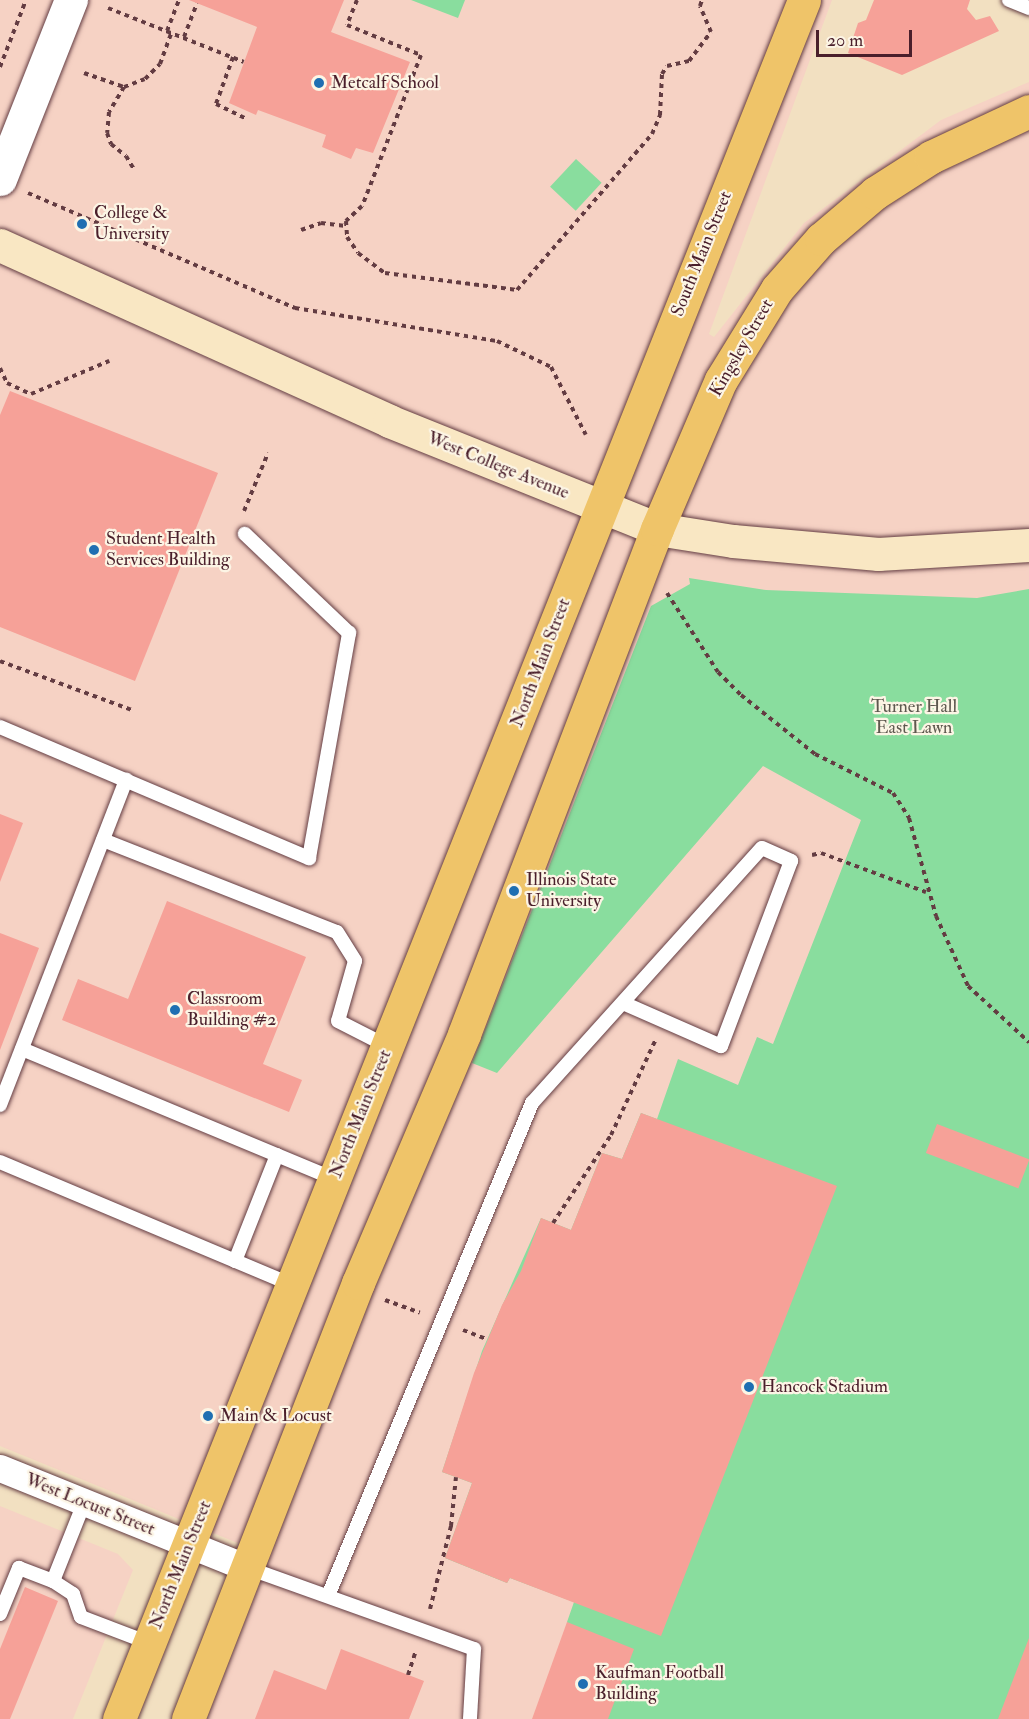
<!DOCTYPE html>
<html>
<head>
<meta charset="utf-8">
<style>
  body { margin:0 }
  #map { position:relative; width:1029px; height:1719px; overflow:hidden; background:#f2e0c1; font-family:"IM FELL Double Pica",serif }
  div>[style] { position:absolute }
  .built>* { inset:0; background:#f6d2c4 }
  .green>* { inset:0; background:#89dd9e; transform-origin:0 0 }
  .building>* { inset:0; background:#f6a198; transform-origin:0 0 }
  .path>* { height:4px; margin-top:-2px; transform-origin:0; background:repeating-linear-gradient(90deg,#633c42 0 4.5px,transparent 0 9px) }
  .roads { filter:drop-shadow(0 0 2px #633c42) drop-shadow(0 0 2px #633c42) }
  .service>* { height:14px; margin:-7px; padding:0 7px; transform-origin:7px; border-radius:7px; background:#fff }
  .minor>* { height:27px; margin:-13.5px; padding:0 13.5px; transform-origin:13.5px; border-radius:13.5px; background:#fff }
  .tertiary>* { height:33px; margin:-16.5px; padding:0 16.5px; transform-origin:16.5px; border-radius:16.5px; background:#fff }
  .secondary>* { height:33px; margin:-16.5px; padding:0 16.5px; transform-origin:16.5px; border-radius:16.5px; background:#f9e7c3 }
  .primary>* { height:33px; margin:-16.5px; padding:0 16.5px; transform-origin:16.5px; border-radius:16.5px; background:#efc469 }
  .dots>* { width:16px; height:16px; translate:-50% -50%; box-sizing:border-box; border:3px solid #fcf5e5; border-radius:50% }
  span { translate:-50% -50%; white-space:nowrap; text-align:center; line-height:1.15; -webkit-text-stroke:4.5px #fcf5e5; paint-order:stroke }
  .poi-label { font-size:18px; color:#4a1f2b }
  .left { translate:0 -50%; text-align:left }
  .street-label { font-size:18px; color:#4a1f2b }
  .park-label { font-size:18px; color:#5d584e }
  .scale { position:absolute; left:816px; top:30px; width:96px; height:27px; box-sizing:border-box; border:3px solid #4a1f2b; border-top:0; padding-left:8px; font-size:18px; line-height:21px; white-space:nowrap; color:#4a1f2b; -webkit-text-stroke:4px #fcf5e5; paint-order:stroke }
</style>
</head>
<body>
<div id="map">
  <div class="built">
    <i style="clip-path:polygon(0 0,832px 0,709px 334px,714px 337px,804px 223px,941px 120px,1029px 82px,1029px 1719px,198px 1719px,267px 1555px,0 1446px)"></i>
    <i style="clip-path:polygon(0 1506px,118px 1554px,133px 1570px,73px 1719px,0 1719px)"></i>
  </div>
  <div class="green">
    <i style="clip-path:polygon(411px 0,465px 0,458px 18px)"></i>
    <i style="left:576px;top:159px;width:35px;height:38px;rotate:43deg"></i>
    <i style="clip-path:polygon(689px 578px,766px 590px,977px 598px,1029px 589px,1029px 1719px,608px 1719px,567px 1622px,574px 1602px,510px 1578px,507px 1583px,445px 1558px,472px 1483px,442px 1472px,482px 1351px,541px 1218px,571px 1230px,602px 1153px,622px 1159px,641px 1113px,657px 1119px,678px 1059px,738px 1085px,757px 1037px,773px 1044px,861px 820px,763px 766px,497px 1073px,472px 1063px,651px 606px,690px 584px)"></i>
  </div>
  <div class="building">
    <i style="clip-path:polygon(189px 0,344px 0,331px 32px,410px 62px,373px 153px,356px 148px,351px 159px,322px 147px,326px 135px,258px 110px,256px 115px,229px 103px,257px 27px)"></i>
    <i style="clip-path:polygon(874px 0,970px 0,967px 9px,976px 20px,990px 16px,999px 31px,902px 75px,848px 53px,858px 23px,866px 20px)"></i>
    <i style="clip-path:polygon(10px 391px,218px 473px,135px 681px,0 627px,0 415px)"></i>
    <i style="clip-path:polygon(0 814px,23px 823px,0 882px)"></i>
    <i style="clip-path:polygon(167px 901px,306px 957px,263px 1064px,302px 1080px,289px 1112px,62px 1020px,78px 979px,128px 999px)"></i>
    <i style="clip-path:polygon(0 933px,39px 948px,0 1050px)"></i>
    <i style="clip-path:polygon(641px 1113px,837px 1186px,661px 1636px,510px 1578px,507px 1583px,445px 1558px,472px 1483px,442px 1472px,474px 1373px,502px 1305px,521px 1271px,541px 1218px,571px 1230px,602px 1153px,622px 1159px)"></i>
    <i style="left:937px;top:1124px;width:99px;height:31px;rotate:21deg"></i>
    <i style="clip-path:polygon(25px 1587px,58px 1601px,10px 1719px,0 1719px,0 1649px)"></i>
    <i style="clip-path:polygon(567px 1622px,634px 1649px,608px 1719px,532px 1719px)"></i>
    <i style="clip-path:polygon(1029px 1638px,1029px 1719px,998px 1719px)"></i>
    <i style="clip-path:polygon(341px 1649px,424px 1681px,409px 1719px,255px 1719px,274px 1670px,326px 1690px)"></i>
  </div>
  <div class="path">
    <i style="left:357px;top:0;width:27px;rotate:112deg"></i>
    <i style="left:347px;top:25px;width:80px;rotate:22.1deg"></i>
    <i style="left:421px;top:55px;width:162px;rotate:111.3deg"></i>
    <i style="left:362px;top:206px;width:22px;rotate:137deg"></i>
    <i style="left:346px;top:221px;width:16px;rotate:86deg"></i>
    <i style="left:347px;top:237px;width:19px;rotate:55deg"></i>
    <i style="left:358px;top:253px;width:34px;rotate:37deg"></i>
    <i style="left:385px;top:273px;width:133px;rotate:7.3deg"></i>
    <i style="left:517px;top:290px;width:206px;rotate:-49.1deg"></i>
    <i style="left:652px;top:134px;width:21px;rotate:-67deg"></i>
    <i style="left:660px;top:115px;width:41px;rotate:-87.2deg"></i>
    <i style="left:662px;top:74px;width:9px;rotate:-58deg"></i>
    <i style="left:667px;top:66px;width:23px;rotate:-13deg"></i>
    <i style="left:689px;top:61px;width:36px;rotate:-53deg"></i>
    <i style="left:711px;top:32px;width:28px;rotate:-113deg"></i>
    <i style="left:700px;top:6px;width:6px;rotate:-72deg"></i>
    <i style="left:108px;top:8px;width:146px;rotate:21.7deg"></i>
    <i style="left:167px;top:31px;width:33px;rotate:-69deg"></i>
    <i style="left:184px;top:37px;width:36px;rotate:-69deg"></i>
    <i style="left:233px;top:57px;width:50px;rotate:109.9deg"></i>
    <i style="left:216px;top:104px;width:32px;rotate:26deg"></i>
    <i style="left:0;top:67px;width:72px;rotate:-68.8deg"></i>
    <i style="left:84px;top:73px;width:42px;rotate:19.3deg"></i>
    <i style="left:124px;top:87px;width:22px;rotate:-21deg"></i>
    <i style="left:145px;top:79px;width:21px;rotate:-45deg"></i>
    <i style="left:160px;top:64px;width:33px;rotate:-70deg"></i>
    <i style="left:124px;top:87px;width:29px;rotate:121deg"></i>
    <i style="left:109px;top:112px;width:21px;rotate:95deg"></i>
    <i style="left:107px;top:133px;width:12px;rotate:70deg"></i>
    <i style="left:111px;top:144px;width:19px;rotate:39deg"></i>
    <i style="left:126px;top:156px;width:17px;rotate:59deg"></i>
    <i style="left:28px;top:193px;width:291px;rotate:23.3deg"></i>
    <i style="left:295px;top:308px;width:205px;rotate:9.3deg"></i>
    <i style="left:497px;top:341px;width:60px;rotate:25.7deg"></i>
    <i style="left:551px;top:367px;width:76px;rotate:62.8deg"></i>
    <i style="left:301px;top:230px;width:21px;rotate:-19deg"></i>
    <i style="left:321px;top:223px;width:25px;rotate:7deg"></i>
    <i style="left:0;top:368px;width:17px;rotate:65deg"></i>
    <i style="left:7px;top:383px;width:26px;rotate:25deg"></i>
    <i style="left:31px;top:394px;width:85px;rotate:-22.9deg"></i>
    <i style="left:244px;top:511px;width:63px;rotate:-67.5deg"></i>
    <i style="left:667px;top:593px;width:94px;rotate:57.2deg"></i>
    <i style="left:718px;top:672px;width:33px;rotate:45deg"></i>
    <i style="left:741px;top:695px;width:95px;rotate:38.6deg"></i>
    <i style="left:815px;top:754px;width:87px;rotate:26.6deg"></i>
    <i style="left:893px;top:793px;width:30px;rotate:57deg"></i>
    <i style="left:909px;top:818px;width:102px;rotate:74.6deg"></i>
    <i style="left:936px;top:916px;width:77px;rotate:65.4deg"></i>
    <i style="left:968px;top:986px;width:83px;rotate:42.6deg"></i>
    <i style="left:0;top:661px;width:141px;rotate:20.4deg"></i>
    <i style="left:812px;top:855px;width:9px;rotate:-13deg"></i>
    <i style="left:821px;top:853px;width:112px;rotate:20.4deg"></i>
    <i style="left:553px;top:1223px;width:105px;rotate:-56.6deg"></i>
    <i style="left:611px;top:1135px;width:104px;rotate:-64.9deg"></i>
    <i style="left:385px;top:1300px;width:37px;rotate:20deg"></i>
    <i style="left:463px;top:1330px;width:26px;rotate:21deg"></i>
    <i style="left:430px;top:1609px;width:86px;rotate:-75.8deg"></i>
    <i style="left:451px;top:1526px;width:49px;rotate:-84.2deg"></i>
    <i style="left:408px;top:1675px;width:25px;rotate:-72deg"></i>
  </div>
  <div class="roads">
    <div class="service">
      <i style="left:1009px;top:0;width:22px;rotate:22deg"></i>
      <i style="left:0;top:727px;width:336px;rotate:23deg"></i>
      <i style="left:309px;top:858px;width:229px;rotate:-79.9deg"></i>
      <i style="left:349px;top:633px;width:144px;rotate:-136.4deg"></i>
      <i style="left:103px;top:840px;width:251px;rotate:21.5deg"></i>
      <i style="left:337px;top:932px;width:34px;rotate:58deg"></i>
      <i style="left:355px;top:961px;width:62px;rotate:105.8deg"></i>
      <i style="left:338px;top:1021px;width:55px;rotate:27deg"></i>
      <i style="left:22px;top:1049px;width:338px;rotate:22.6deg"></i>
      <i style="left:0;top:1105px;width:349px;rotate:-68.8deg"></i>
      <i style="left:0;top:1162px;width:317px;rotate:22.8deg"></i>
      <i style="left:235px;top:1261px;width:114px;rotate:-68.4deg"></i>
      <i style="left:248px;top:1568px;width:240px;rotate:19.7deg"></i>
      <i style="left:474px;top:1649px;width:70px;rotate:93.3deg"></i>
      <i style="left:53px;top:1581px;width:84px;rotate:-68.3deg"></i>
      <i style="left:328px;top:1596px;width:534px;rotate:-67.52deg"></i>
      <i style="left:532px;top:1103px;width:343px;rotate:-48deg"></i>
      <i style="left:762px;top:848px;width:32px;rotate:24deg"></i>
      <i style="left:791px;top:861px;width:198px;rotate:110.7deg"></i>
      <i style="left:721px;top:1046px;width:107px;rotate:-156.3deg"></i>
      <i style="left:0;top:1614px;width:50px;rotate:-67.6deg"></i>
      <i style="left:19px;top:1568px;width:36px;rotate:21deg"></i>
      <i style="left:53px;top:1581px;width:24px;rotate:33deg"></i>
      <i style="left:73px;top:1594px;width:24px;rotate:71deg"></i>
      <i style="left:81px;top:1617px;width:73px;rotate:20.9deg"></i>
    </div>
    <div class="minor">
      <i style="left:0;top:1468px;width:267px;rotate:22deg"></i>
    </div>
    <div class="tertiary">
      <i style="left:0;top:179px;width:193px;rotate:-68.4deg"></i>
    </div>
    <div class="secondary">
      <i style="left:0;top:245px;width:427px;rotate:24.3deg"></i>
      <i style="left:389px;top:421px;width:289px;rotate:21.9deg"></i>
      <i style="left:657px;top:529px;width:77px;rotate:9deg"></i>
      <i style="left:733px;top:541px;width:146px;rotate:5.1deg"></i>
      <i style="left:878px;top:554px;width:151px;rotate:-3.4deg"></i>
    </div>
    <div class="primary">
      <i style="left:119px;top:1719px;width:1850px;rotate:-68.27deg"></i>
      <i style="left:188px;top:1719px;width:468px;rotate:-68.7deg"></i>
      <i style="left:358px;top:1283px;width:271px;rotate:-66.9deg"></i>
      <i style="left:464px;top:1034px;width:541px;rotate:-69.08deg"></i>
      <i style="left:657px;top:529px;width:162px;rotate:-66.8deg"></i>
      <i style="left:721px;top:380px;width:107px;rotate:-58.4deg"></i>
      <i style="left:777px;top:289px;width:67px;rotate:-48.7deg"></i>
      <i style="left:821px;top:239px;width:71px;rotate:-40.4deg"></i>
      <i style="left:875px;top:193px;width:67px;rotate:-32.7deg"></i>
      <i style="left:931px;top:157px;width:108px;rotate:-25.1deg"></i>
    </div>
  </div>
  <div class="dots">
    <i style="left:319px;top:83px;background:#1f6fb2"></i>
    <i style="left:82px;top:224px;background:#1f6fb2"></i>
    <i style="left:94px;top:550px;background:#1f6fb2"></i>
    <i style="left:514px;top:891px;background:#1f6fb2"></i>
    <i style="left:175px;top:1010px;background:#1f6fb2"></i>
    <i style="left:749px;top:1387px;background:#1f6fb2"></i>
    <i style="left:208px;top:1416px;background:#1f6fb2"></i>
    <i style="left:583px;top:1684px;background:#1f6fb2"></i>
  </div>
  <div class="poi-label">
    <span class="left" style="left:331px;top:83px">Metcalf School</span>
    <span class="left" style="left:94px;top:224px">College &amp;<br>University</span>
    <span class="left" style="left:106px;top:550px">Student Health<br>Services Building</span>
    <span class="left" style="left:526px;top:891px">Illinois State<br>University</span>
    <span class="left" style="left:187px;top:1010px">Classroom<br>Building #2</span>
    <span class="left" style="left:761px;top:1387px">Hancock Stadium</span>
    <span class="left" style="left:220px;top:1416px">Main &amp; Locust</span>
    <span class="left" style="left:595px;top:1684px">Kaufman Football<br>Building</span>
  </div>
  <div class="street-label">
    <span style="left:702px;top:254px;rotate:-68deg">South Main Street</span>
    <span style="left:742px;top:348px;rotate:-60deg">Kingsley Street</span>
    <span style="left:498px;top:466px;rotate:22deg">West College Avenue</span>
    <span style="left:541px;top:663px;rotate:-69deg">North Main Street</span>
    <span style="left:361px;top:1114px;rotate:-68deg">North Main Street</span>
    <span style="left:90px;top:1505px;rotate:22deg">West Locust Street</span>
    <span style="left:181px;top:1565px;rotate:-68deg">North Main Street</span>
  </div>
  <div class="park-label">
    <span style="left:914px;top:718px">Turner Hall<br>East Lawn</span>
  </div>
  <div class="scale">20 m</div>
</div>
</body>
</html>
